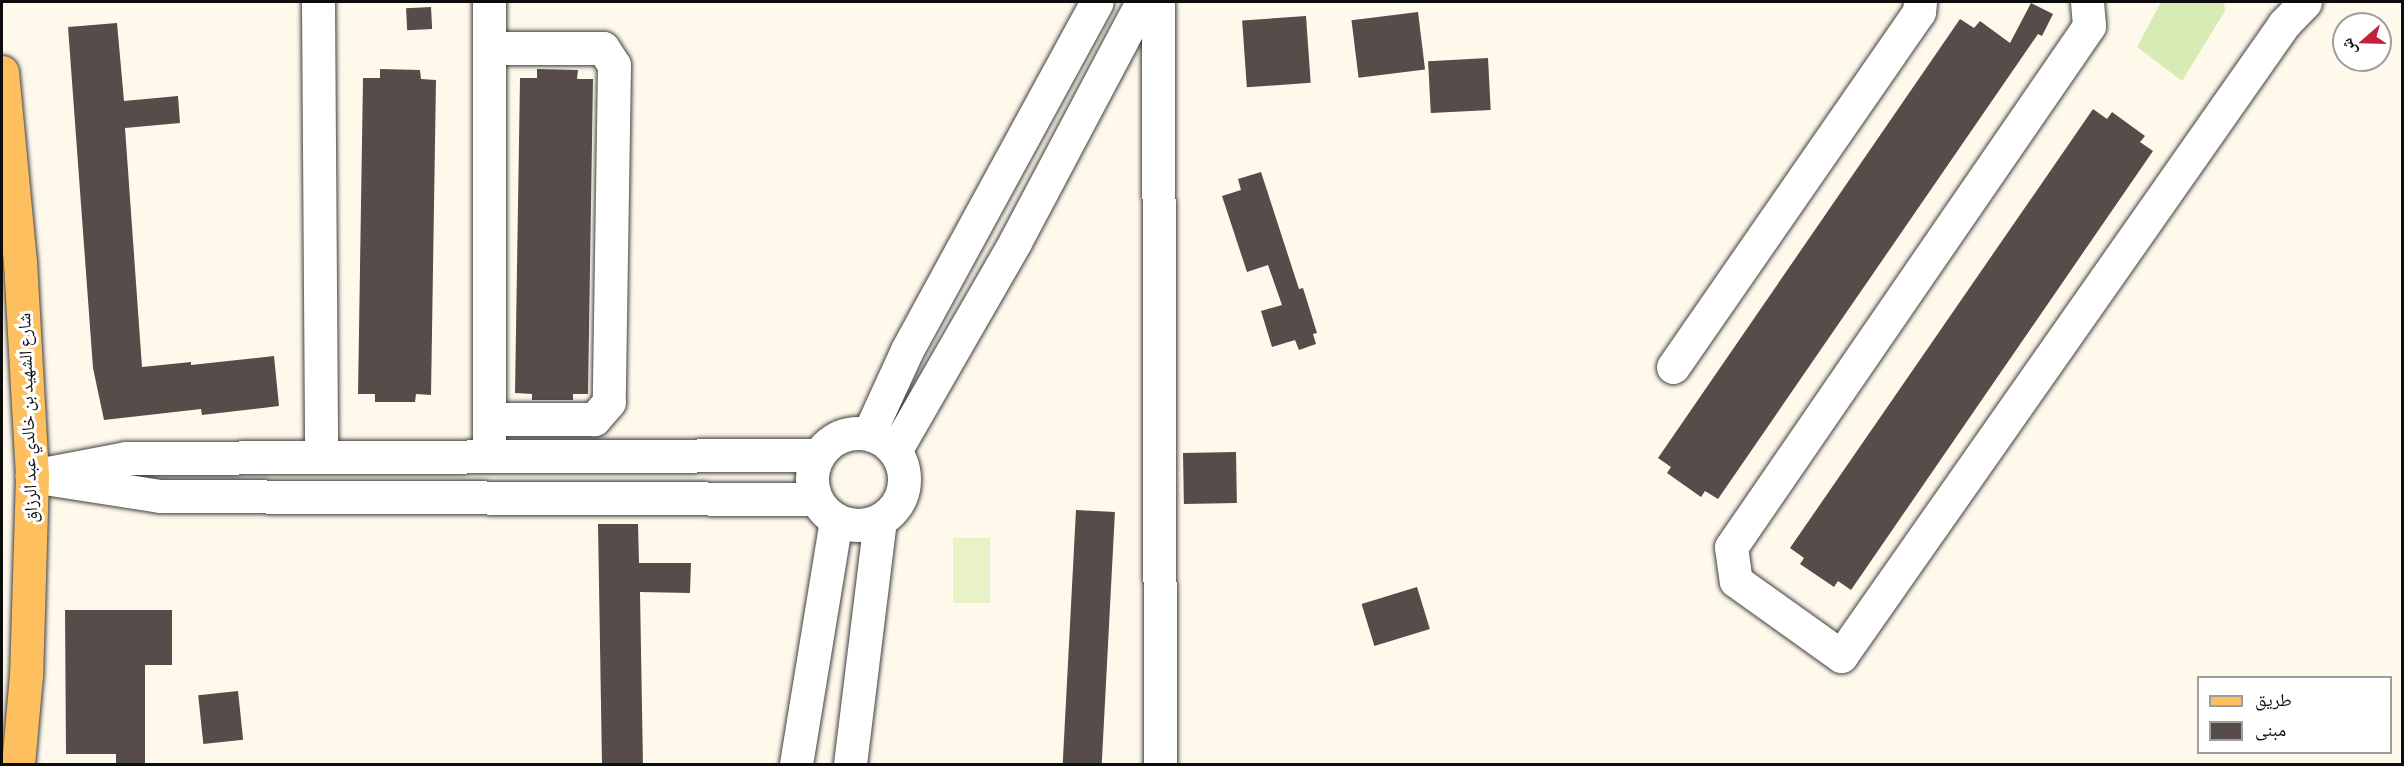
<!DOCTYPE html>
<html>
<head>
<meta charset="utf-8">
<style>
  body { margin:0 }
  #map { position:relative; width:2404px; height:766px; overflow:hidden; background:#fff9ec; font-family:Literata,"Noto Naskh Arabic",serif }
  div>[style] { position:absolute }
  .green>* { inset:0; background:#d9ebb5 }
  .pitch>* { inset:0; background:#e9f2c7; transform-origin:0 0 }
  .building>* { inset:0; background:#564c49; transform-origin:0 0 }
  .roads { filter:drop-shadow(0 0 2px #404040) drop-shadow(0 0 2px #404040) }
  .minor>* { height:33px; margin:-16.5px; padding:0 16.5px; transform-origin:16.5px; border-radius:16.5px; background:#fff }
  .minor>.ring { margin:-16.5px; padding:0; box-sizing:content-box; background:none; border:33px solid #fff; border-radius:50% }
  .major>* { height:33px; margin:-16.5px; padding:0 16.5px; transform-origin:16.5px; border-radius:16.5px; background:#fec05e }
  span { translate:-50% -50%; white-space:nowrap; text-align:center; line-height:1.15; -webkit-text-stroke:6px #fff; paint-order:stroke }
  .street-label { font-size:18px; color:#0d0d0d }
  .frame { position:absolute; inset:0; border:3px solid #0d0d0d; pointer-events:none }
  .legend { position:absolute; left:2197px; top:676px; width:195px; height:78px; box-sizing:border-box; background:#fff; border:2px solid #9e9e9e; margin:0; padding:8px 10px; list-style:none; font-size:18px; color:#0d0d0d }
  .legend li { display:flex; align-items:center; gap:12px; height:30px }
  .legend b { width:30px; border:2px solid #9e9e9e }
  .north { position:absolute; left:2332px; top:12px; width:60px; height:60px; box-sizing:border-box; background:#fff; border:2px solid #9e9e9e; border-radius:50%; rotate:250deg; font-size:16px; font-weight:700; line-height:24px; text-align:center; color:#0d0d0d }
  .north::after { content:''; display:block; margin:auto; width:21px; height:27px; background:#c21f3f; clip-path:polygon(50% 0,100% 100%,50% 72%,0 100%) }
</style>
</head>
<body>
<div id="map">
  <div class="green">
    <i style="clip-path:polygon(2161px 2px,2224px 2px,2225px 11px,2182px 81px,2137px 47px)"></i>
  </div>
  <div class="pitch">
    <i style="left:953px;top:538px;width:37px;height:65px"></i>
  </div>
  <div class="building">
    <i style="clip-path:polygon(2031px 3px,2053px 14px,2042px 36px,2038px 34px,1718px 499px,1705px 491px,1701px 497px,1667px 473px,1671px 467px,1658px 458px,1960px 19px,1974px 28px,1980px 21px,2010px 43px)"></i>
    <i style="left:431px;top:7px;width:22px;height:25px;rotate:87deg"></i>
    <i style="left:1418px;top:12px;width:58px;height:67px;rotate:83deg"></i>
    <i style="left:1306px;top:16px;width:67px;height:64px;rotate:86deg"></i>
    <i style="clip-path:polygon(117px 23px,124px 101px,178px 96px,180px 123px,125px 128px,142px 367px,191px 362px,191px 365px,274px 356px,279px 406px,202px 415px,201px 409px,104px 420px,93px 368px,68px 27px)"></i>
    <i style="left:1488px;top:58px;width:52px;height:60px;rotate:87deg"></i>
    <i style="clip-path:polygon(380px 69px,420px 70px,421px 79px,436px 80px,431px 395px,416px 394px,415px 402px,375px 402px,375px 394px,358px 394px,363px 78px,380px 78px)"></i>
    <i style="clip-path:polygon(537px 69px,578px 70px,577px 79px,593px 79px,588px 394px,573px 394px,573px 400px,532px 400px,532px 394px,515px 393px,520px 78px,537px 78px)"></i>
    <i style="clip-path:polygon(2093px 109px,2107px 119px,2112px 112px,2145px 136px,2140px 142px,2153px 151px,1851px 590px,1838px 581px,1834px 587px,1800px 564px,1804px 558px,1790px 548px)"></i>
    <i style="clip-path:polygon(1261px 172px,1299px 289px,1303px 288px,1317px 333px,1313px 334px,1316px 344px,1299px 350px,1295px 340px,1272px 347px,1261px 311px,1282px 305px,1268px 265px,1247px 272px,1222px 196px,1241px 190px,1238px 179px)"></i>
    <i style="left:1236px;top:452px;width:51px;height:53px;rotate:89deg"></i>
    <i style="left:1076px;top:510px;width:39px;height:255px;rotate:3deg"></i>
    <i style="clip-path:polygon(598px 524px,638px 524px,639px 563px,691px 563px,690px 593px,640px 592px,643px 765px,602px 765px)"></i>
    <i style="left:1417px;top:587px;width:44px;height:58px;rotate:73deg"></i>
    <i style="clip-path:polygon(65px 610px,172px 610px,172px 665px,145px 665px,145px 763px,116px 764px,116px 754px,66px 754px)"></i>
    <i style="left:238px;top:691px;width:49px;height:40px;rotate:84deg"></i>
  </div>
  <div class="roads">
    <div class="minor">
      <i style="left:318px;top:2px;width:453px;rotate:89.6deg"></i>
      <i style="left:489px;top:2px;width:439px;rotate:90deg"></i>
      <i style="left:2087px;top:2px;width:24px;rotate:85deg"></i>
      <i style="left:2089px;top:26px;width:632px;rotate:124.49deg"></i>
      <i style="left:1731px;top:547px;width:34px;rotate:82deg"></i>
      <i style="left:1736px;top:581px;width:129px;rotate:35.5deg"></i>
      <i style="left:1841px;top:656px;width:772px;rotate:-54.97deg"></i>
      <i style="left:2284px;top:24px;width:30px;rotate:-46deg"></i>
      <i style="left:1158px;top:4px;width:760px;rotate:89.85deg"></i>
      <i style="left:489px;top:48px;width:114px"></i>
      <i style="left:603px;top:48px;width:20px;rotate:57deg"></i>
      <i style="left:614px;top:65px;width:337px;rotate:90.9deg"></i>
      <i style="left:609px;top:402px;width:23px;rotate:131deg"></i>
      <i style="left:594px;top:419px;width:105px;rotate:180deg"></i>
      <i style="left:1673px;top:367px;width:432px;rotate:-55.3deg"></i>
      <i style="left:1919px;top:12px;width:10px;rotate:-84deg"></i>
      <i class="ring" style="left:812px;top:433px;width:59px;height:59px"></i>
      <i style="left:869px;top:433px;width:91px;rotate:-65.4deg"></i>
      <i style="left:907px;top:350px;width:396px;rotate:-61.4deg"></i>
      <i style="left:895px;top:451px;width:241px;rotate:-60.1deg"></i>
      <i style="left:1015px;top:242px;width:263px;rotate:-62.1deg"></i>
      <i style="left:815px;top:499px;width:655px;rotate:-179.74deg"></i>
      <i style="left:160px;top:496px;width:130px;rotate:-171.1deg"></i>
      <i style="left:32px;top:476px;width:96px;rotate:-10.8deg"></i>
      <i style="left:126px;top:458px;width:691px;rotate:-0.25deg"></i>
      <i style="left:796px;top:764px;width:247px;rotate:-80.7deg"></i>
      <i style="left:850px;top:764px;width:246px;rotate:-83deg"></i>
    </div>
    <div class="major">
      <i style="left:2px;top:72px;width:190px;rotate:84.6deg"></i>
      <i style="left:20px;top:261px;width:215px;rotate:86.8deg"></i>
      <i style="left:32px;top:476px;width:199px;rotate:91.7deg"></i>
      <i style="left:26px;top:675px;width:89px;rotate:95.1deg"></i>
    </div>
  </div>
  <div class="street-label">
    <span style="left:27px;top:418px;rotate:-92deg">شارع الشهيد بن خالدي عبد الرزاق</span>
  </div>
  <div class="frame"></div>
  <ul class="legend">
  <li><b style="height:8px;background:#fec05e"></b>طريق</li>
  <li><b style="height:16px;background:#564c49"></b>مبنى</li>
  </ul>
  <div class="north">ش</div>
</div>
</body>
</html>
